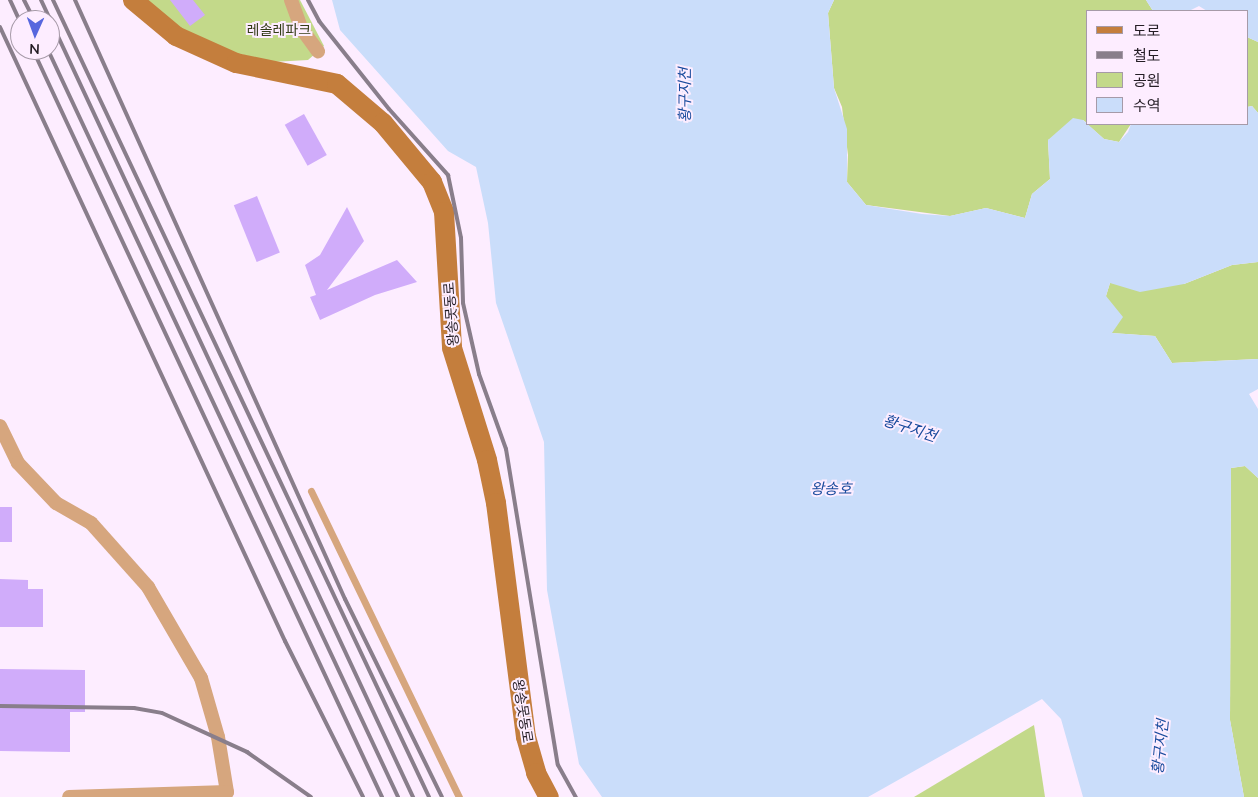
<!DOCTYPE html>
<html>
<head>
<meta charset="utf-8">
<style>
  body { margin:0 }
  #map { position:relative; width:1258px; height:797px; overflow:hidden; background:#fdedff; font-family:Mulish,"Noto Sans KR",sans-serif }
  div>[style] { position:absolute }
  .green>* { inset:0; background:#c3d98a }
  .water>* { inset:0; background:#caddfa }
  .building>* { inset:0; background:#d0acfa; transform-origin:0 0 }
  .lane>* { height:7px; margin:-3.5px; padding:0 3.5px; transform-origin:3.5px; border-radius:3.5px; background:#d6a67e }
  .street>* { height:14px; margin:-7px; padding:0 7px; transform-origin:7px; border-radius:7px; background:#d6a67e }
  .secondary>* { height:20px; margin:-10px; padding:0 10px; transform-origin:10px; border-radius:10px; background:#c47e3d }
  .rail>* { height:4px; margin:-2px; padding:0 2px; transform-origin:2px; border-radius:2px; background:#897e8b }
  span { translate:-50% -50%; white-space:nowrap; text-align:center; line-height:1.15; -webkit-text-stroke:4px #fdedff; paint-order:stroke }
  .park-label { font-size:14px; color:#343d19 }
  .street-label { font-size:14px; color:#241d25 }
  .water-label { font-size:15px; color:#194b9d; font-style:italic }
  .legend { position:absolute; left:1086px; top:10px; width:162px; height:115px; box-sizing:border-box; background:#fdedff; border:1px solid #a69aa8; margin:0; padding:6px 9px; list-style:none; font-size:15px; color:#241d25 }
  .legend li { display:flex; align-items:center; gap:10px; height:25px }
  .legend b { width:25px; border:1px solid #a69aa8 }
  .north { position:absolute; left:10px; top:10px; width:50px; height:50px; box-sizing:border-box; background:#fdedff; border:1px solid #a69aa8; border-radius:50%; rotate:182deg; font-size:14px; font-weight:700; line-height:20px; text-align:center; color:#241d25 }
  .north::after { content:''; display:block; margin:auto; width:18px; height:22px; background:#5767de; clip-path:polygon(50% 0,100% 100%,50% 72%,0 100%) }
</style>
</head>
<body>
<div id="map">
  <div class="green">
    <i style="clip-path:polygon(145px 0,300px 0,324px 46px,308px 60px,272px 62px,232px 52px,184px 30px)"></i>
    <i style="clip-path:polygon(834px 0,1146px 0,1153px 11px,1087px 11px,1087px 123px,1083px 120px,1048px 140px,1050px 179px,1032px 194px,1025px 218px,986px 208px,950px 216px,866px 205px,847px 182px,848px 155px,842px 107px,834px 88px,828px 13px)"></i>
    <i style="clip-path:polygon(1247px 37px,1258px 42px,1258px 113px,1252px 106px,1247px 107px)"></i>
    <i style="clip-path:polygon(1087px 124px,1131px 124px,1119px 142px,1104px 139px)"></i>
    <i style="clip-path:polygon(1258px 262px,1258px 359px,1172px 363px,1155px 336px,1111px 333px,1106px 296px,1110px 283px,1184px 284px,1232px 265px)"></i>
    <i style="clip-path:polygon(1245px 466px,1258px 478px,1258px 797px,1244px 797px,1230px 720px,1231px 468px)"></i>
    <i style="clip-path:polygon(1034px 725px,1045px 797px,914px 797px)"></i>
  </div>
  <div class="water">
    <i style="clip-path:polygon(332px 0,834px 0,828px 13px,834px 88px,847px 129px,847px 182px,866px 205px,922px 214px,950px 216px,986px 208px,1025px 218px,1032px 194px,1050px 179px,1048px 140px,1073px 118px,1083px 120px,1104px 139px,1119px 142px,1128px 132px,1131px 124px,1247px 124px,1247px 107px,1252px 106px,1258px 113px,1258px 262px,1232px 265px,1184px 284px,1140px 292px,1110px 283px,1106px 296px,1123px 317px,1112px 333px,1155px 336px,1172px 363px,1258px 359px,1258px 389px,1249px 394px,1258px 409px,1258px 478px,1245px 466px,1231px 468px,1230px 720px,1244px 797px,1083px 797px,1061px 719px,1042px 699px,868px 797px,602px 797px,579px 764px,547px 590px,544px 442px,496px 303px,488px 223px,476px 167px,448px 151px,340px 30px)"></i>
    <i style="clip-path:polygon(1146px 0,1258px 0,1258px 42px,1247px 37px,1247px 11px,1207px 11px,1199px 6px,1189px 11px,1153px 11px)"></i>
  </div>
  <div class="building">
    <i style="clip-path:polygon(170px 0,193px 0,205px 15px,190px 26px)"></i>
    <i style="left:304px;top:114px;width:47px;height:22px;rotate:61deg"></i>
    <i style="left:257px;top:196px;width:61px;height:25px;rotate:68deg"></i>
    <i style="clip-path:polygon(347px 207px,364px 241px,327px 290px,397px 260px,417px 282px,375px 295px,320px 320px,310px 297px,316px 295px,305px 265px,320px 255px)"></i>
    <i style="left:0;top:507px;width:12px;height:35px"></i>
    <i style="clip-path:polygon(0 579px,28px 580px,28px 589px,43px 589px,43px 627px,0 627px)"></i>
    <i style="clip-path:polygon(0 669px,85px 670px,85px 712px,70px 712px,70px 752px,0 751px)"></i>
  </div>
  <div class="lane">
    <i style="left:311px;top:491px;width:340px;rotate:64.2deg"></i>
  </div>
  <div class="street">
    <i style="left:291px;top:0;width:30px;rotate:70deg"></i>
    <i style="left:301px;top:28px;width:29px;rotate:54deg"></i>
    <i style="left:0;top:426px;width:41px;rotate:64.1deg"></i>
    <i style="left:18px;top:463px;width:55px;rotate:46.5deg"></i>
    <i style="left:56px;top:503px;width:40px;rotate:29.7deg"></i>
    <i style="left:91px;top:523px;width:86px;rotate:48.3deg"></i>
    <i style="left:148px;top:587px;width:105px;rotate:59.8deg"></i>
    <i style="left:201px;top:678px;width:61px;rotate:73.9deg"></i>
    <i style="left:218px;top:737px;width:56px;rotate:80.7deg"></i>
    <i style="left:227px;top:792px;width:158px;rotate:178.2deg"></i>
  </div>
  <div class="secondary">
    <i style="left:133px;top:0;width:56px;rotate:39.9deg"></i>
    <i style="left:176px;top:36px;width:66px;rotate:24.2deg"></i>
    <i style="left:236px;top:63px;width:103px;rotate:11.7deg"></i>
    <i style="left:337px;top:84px;width:60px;rotate:40.3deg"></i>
    <i style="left:383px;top:123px;width:77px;rotate:50.3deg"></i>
    <i style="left:432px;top:182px;width:32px;rotate:68deg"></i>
    <i style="left:444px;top:212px;width:136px;rotate:86.6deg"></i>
    <i style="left:452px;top:348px;width:117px;rotate:72.6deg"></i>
    <i style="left:487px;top:460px;width:44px;rotate:78.2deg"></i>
    <i style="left:496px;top:503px;width:236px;rotate:82.7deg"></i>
    <i style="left:526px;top:737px;width:37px;rotate:74deg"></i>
    <i style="left:536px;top:773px;width:27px;rotate:62deg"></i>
  </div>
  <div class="rail">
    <i style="left:10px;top:0;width:23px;rotate:65deg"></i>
    <i style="left:24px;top:0;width:22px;rotate:63deg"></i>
    <i style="left:41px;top:0;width:880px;rotate:64.98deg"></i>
    <i style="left:53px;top:0;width:881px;rotate:64.74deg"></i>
    <i style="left:75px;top:0;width:657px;rotate:65.74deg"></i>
    <i style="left:345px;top:599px;width:220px;rotate:63.9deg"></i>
    <i style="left:308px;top:0;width:24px;rotate:62deg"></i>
    <i style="left:319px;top:21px;width:112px;rotate:51.5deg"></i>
    <i style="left:389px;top:109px;width:89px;rotate:48.2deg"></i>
    <i style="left:448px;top:175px;width:64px;rotate:78.3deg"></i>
    <i style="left:461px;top:238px;width:65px;rotate:88.2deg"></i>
    <i style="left:463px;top:303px;width:73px;rotate:77.3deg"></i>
    <i style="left:479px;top:374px;width:80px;rotate:70.2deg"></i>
    <i style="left:506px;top:449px;width:320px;rotate:80.7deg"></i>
    <i style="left:558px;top:765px;width:37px;rotate:61deg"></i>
    <i style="left:0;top:27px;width:677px;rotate:65.1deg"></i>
    <i style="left:285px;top:641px;width:174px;rotate:63.4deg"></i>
    <i style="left:33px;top:50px;width:825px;rotate:64.96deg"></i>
    <i style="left:48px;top:50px;width:825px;rotate:64.89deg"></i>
    <i style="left:0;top:706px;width:134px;rotate:0.9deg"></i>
    <i style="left:134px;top:708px;width:28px;rotate:10deg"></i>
    <i style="left:162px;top:713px;width:94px;rotate:24.6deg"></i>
    <i style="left:247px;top:752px;width:78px;rotate:35.1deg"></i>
  </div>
  <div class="park-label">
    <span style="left:279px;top:30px">레솔레파크</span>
  </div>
  <div class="street-label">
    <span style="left:451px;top:314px;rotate:-94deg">왕송못동로</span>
    <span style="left:523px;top:711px;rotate:81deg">왕송못동로</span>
  </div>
  <div class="water-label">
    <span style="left:685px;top:95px;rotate:-90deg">황구지천</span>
    <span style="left:910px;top:428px;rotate:18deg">황구지천</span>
    <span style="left:831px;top:489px">왕송호</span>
    <span style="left:1160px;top:747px;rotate:-84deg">황구지천</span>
  </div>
  <ul class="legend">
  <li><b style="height:6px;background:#c47e3d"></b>도로</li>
  <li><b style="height:6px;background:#897e8b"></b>철도</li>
  <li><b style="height:14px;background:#c3d98a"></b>공원</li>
  <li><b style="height:14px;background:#caddfa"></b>수역</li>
  </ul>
  <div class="north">N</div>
</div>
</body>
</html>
